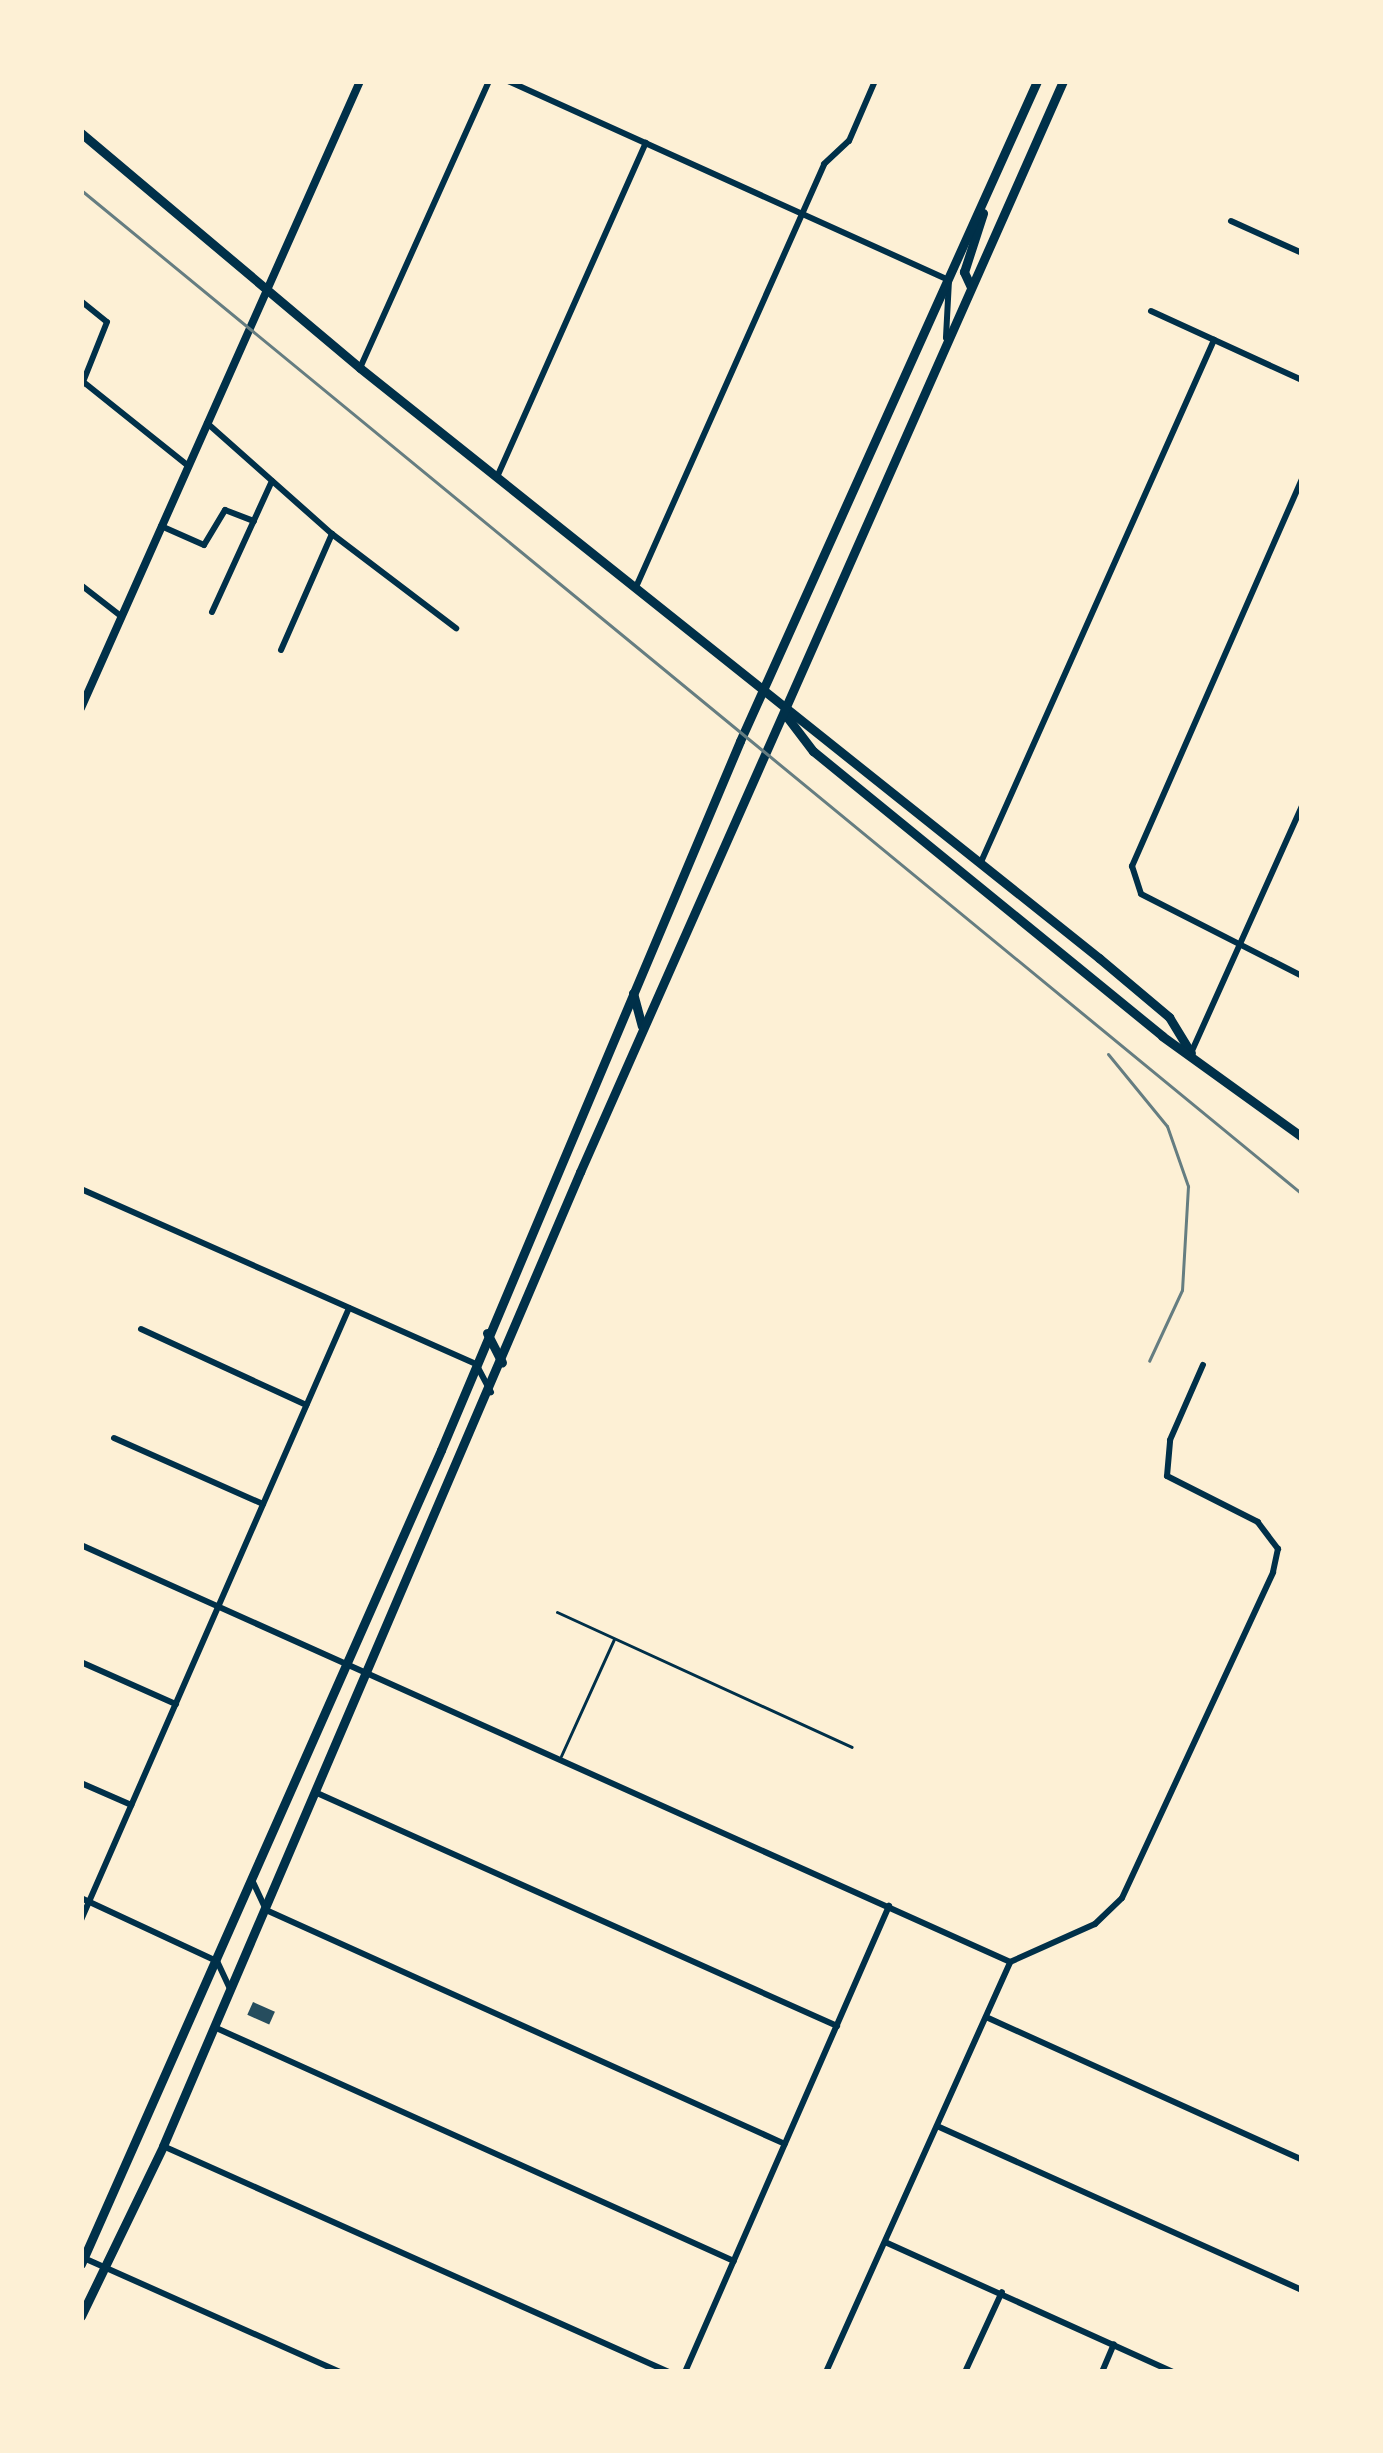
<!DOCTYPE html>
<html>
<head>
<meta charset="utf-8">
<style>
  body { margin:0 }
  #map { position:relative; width:1383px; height:2453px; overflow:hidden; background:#fdf0d5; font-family:"Fira Sans",sans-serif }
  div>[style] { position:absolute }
  .building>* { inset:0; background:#264d5e; transform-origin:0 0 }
  .service>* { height:3px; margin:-1.5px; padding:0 1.5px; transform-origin:1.5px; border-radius:1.5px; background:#003049 }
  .minor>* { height:6px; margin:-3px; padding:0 3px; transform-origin:3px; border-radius:3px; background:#003049 }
  .tertiary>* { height:8px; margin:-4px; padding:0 4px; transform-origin:4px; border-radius:4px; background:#003049 }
  .secondary>* { height:9px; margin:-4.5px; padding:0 4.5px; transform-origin:4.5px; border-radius:4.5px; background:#003049 }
  .primary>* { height:9px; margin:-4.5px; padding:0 4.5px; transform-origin:4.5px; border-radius:4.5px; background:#003049 }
  .rail>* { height:3px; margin:-1.5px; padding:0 1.5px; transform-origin:1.5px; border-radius:1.5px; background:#657d81 }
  span { translate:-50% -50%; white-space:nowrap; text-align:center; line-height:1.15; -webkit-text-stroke:9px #fdf0d5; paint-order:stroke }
  .frame { position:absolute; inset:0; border:84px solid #fdf0d5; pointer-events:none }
</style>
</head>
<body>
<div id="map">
  <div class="building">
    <i style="left:253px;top:2002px;width:24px;height:14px;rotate:24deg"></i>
  </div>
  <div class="service">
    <i style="left:557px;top:1612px;width:324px;rotate:24.6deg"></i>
    <i style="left:561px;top:1756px;width:128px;rotate:-65.6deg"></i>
  </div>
  <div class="minor">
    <i style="left:508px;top:81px;width:484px;rotate:24.3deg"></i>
    <i style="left:949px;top:280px;width:58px;rotate:93deg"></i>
    <i style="left:1231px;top:221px;width:78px;rotate:24.3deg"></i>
    <i style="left:81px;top:301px;width:33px;rotate:39deg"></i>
    <i style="left:107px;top:322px;width:70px;rotate:111.8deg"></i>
    <i style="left:1151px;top:311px;width:166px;rotate:24.6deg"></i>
    <i style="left:360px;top:368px;width:315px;rotate:-65.8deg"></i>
    <i style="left:86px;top:384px;width:129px;rotate:38.7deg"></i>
    <i style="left:207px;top:423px;width:167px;rotate:41.6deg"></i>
    <i style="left:332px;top:534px;width:156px;rotate:37.2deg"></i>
    <i style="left:497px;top:477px;width:366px;rotate:-66deg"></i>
    <i style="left:1302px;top:479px;width:423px;rotate:113.7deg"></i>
    <i style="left:1132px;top:866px;width:29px;rotate:72deg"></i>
    <i style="left:1141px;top:894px;width:181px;rotate:27deg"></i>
    <i style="left:161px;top:526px;width:47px;rotate:23.8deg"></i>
    <i style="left:204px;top:545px;width:41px;rotate:-59deg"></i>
    <i style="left:225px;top:510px;width:31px;rotate:21deg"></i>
    <i style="left:81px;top:585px;width:51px;rotate:37.8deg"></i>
    <i style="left:636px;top:587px;width:463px;rotate:-66deg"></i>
    <i style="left:824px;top:164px;width:34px;rotate:-43deg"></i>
    <i style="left:849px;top:141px;width:65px;rotate:-66.6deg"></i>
    <i style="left:212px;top:612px;width:144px;rotate:-65.4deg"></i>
    <i style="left:281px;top:650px;width:127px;rotate:-66.3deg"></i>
    <i style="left:981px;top:862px;width:572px;rotate:-65.95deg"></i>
    <i style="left:1191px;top:1053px;width:271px;rotate:-65.8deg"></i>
    <i style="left:81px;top:1189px;width:432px;rotate:23.9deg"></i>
    <i style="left:476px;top:1364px;width:32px;rotate:62deg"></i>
    <i style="left:141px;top:1329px;width:182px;rotate:24.7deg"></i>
    <i style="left:114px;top:1438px;width:163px;rotate:23.9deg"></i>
    <i style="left:81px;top:1545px;width:1018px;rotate:24.17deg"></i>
    <i style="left:81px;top:1662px;width:104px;rotate:23.9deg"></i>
    <i style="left:81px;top:1783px;width:55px;rotate:23.7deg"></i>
    <i style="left:317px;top:1793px;width:570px;rotate:24.14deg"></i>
    <i style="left:253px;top:1882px;width:31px;rotate:65deg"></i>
    <i style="left:266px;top:1910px;width:569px;rotate:24.27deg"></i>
    <i style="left:81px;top:1898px;width:150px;rotate:24.9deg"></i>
    <i style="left:217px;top:1961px;width:31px;rotate:65deg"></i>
    <i style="left:81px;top:1920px;width:668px;rotate:-66.35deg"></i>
    <i style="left:1010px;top:1962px;width:93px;rotate:-24.1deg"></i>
    <i style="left:1095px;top:1924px;width:37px;rotate:-44deg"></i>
    <i style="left:1122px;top:1898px;width:359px;rotate:-65.1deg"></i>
    <i style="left:1273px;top:1572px;width:24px;rotate:-78deg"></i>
    <i style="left:1278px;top:1549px;width:34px;rotate:-127deg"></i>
    <i style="left:1258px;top:1522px;width:102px;rotate:-153.2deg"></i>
    <i style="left:1167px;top:1476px;width:36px;rotate:-85deg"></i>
    <i style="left:1170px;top:1440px;width:82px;rotate:-66.3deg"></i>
    <i style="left:986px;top:2017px;width:347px;rotate:24.3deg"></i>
    <i style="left:214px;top:2027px;width:570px;rotate:24.23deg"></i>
    <i style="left:937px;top:2126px;width:400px;rotate:24.2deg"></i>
    <i style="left:163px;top:2146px;width:554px;rotate:24.07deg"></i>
    <i style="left:885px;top:2242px;width:316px;rotate:24.3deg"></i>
    <i style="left:86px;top:2259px;width:278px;rotate:24deg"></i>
    <i style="left:685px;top:2372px;width:509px;rotate:-66.36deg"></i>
    <i style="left:826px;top:2372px;width:449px;rotate:-65.8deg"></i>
    <i style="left:965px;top:2372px;width:88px;rotate:-65.2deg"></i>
    <i style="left:1102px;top:2372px;width:30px;rotate:-67deg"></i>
  </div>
  <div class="tertiary">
    <i style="left:81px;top:708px;width:686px;rotate:-66.01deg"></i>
  </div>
  <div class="secondary">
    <i style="left:81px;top:133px;width:365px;rotate:40.1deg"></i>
    <i style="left:360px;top:368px;width:946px;rotate:38.6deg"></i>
    <i style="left:1099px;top:958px;width:92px;rotate:40.1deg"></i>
    <i style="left:1169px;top:1017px;width:42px;rotate:58.6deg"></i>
    <i style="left:784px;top:713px;width:48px;rotate:52.7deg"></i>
    <i style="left:813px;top:751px;width:451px;rotate:39.2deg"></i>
    <i style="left:1162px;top:1036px;width:173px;rotate:35.8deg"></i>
  </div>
  <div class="primary">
    <i style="left:971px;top:287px;width:17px;rotate:-115deg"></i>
    <i style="left:964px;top:272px;width:62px;rotate:-72.1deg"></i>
    <i style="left:633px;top:993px;width:34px;rotate:75deg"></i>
    <i style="left:487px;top:1333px;width:33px;rotate:63deg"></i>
    <i style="left:81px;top:2264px;width:890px;rotate:-66.14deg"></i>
    <i style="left:441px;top:1450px;width:769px;rotate:-67.13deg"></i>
    <i style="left:740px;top:741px;width:724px;rotate:-65.77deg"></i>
    <i style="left:81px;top:2316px;width:189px;rotate:-64.2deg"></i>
    <i style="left:163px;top:2146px;width:1060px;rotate:-66.82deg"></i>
    <i style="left:580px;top:1172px;width:1193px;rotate:-66.12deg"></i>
  </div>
  <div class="rail">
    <i style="left:81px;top:190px;width:1581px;rotate:39.43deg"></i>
    <i style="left:1108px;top:1054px;width:93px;rotate:50.7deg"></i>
    <i style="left:1167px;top:1126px;width:64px;rotate:70.7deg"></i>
    <i style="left:1188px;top:1186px;width:104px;rotate:93.3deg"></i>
    <i style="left:1182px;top:1290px;width:78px;rotate:114.9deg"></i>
  </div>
  <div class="frame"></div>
</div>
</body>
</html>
